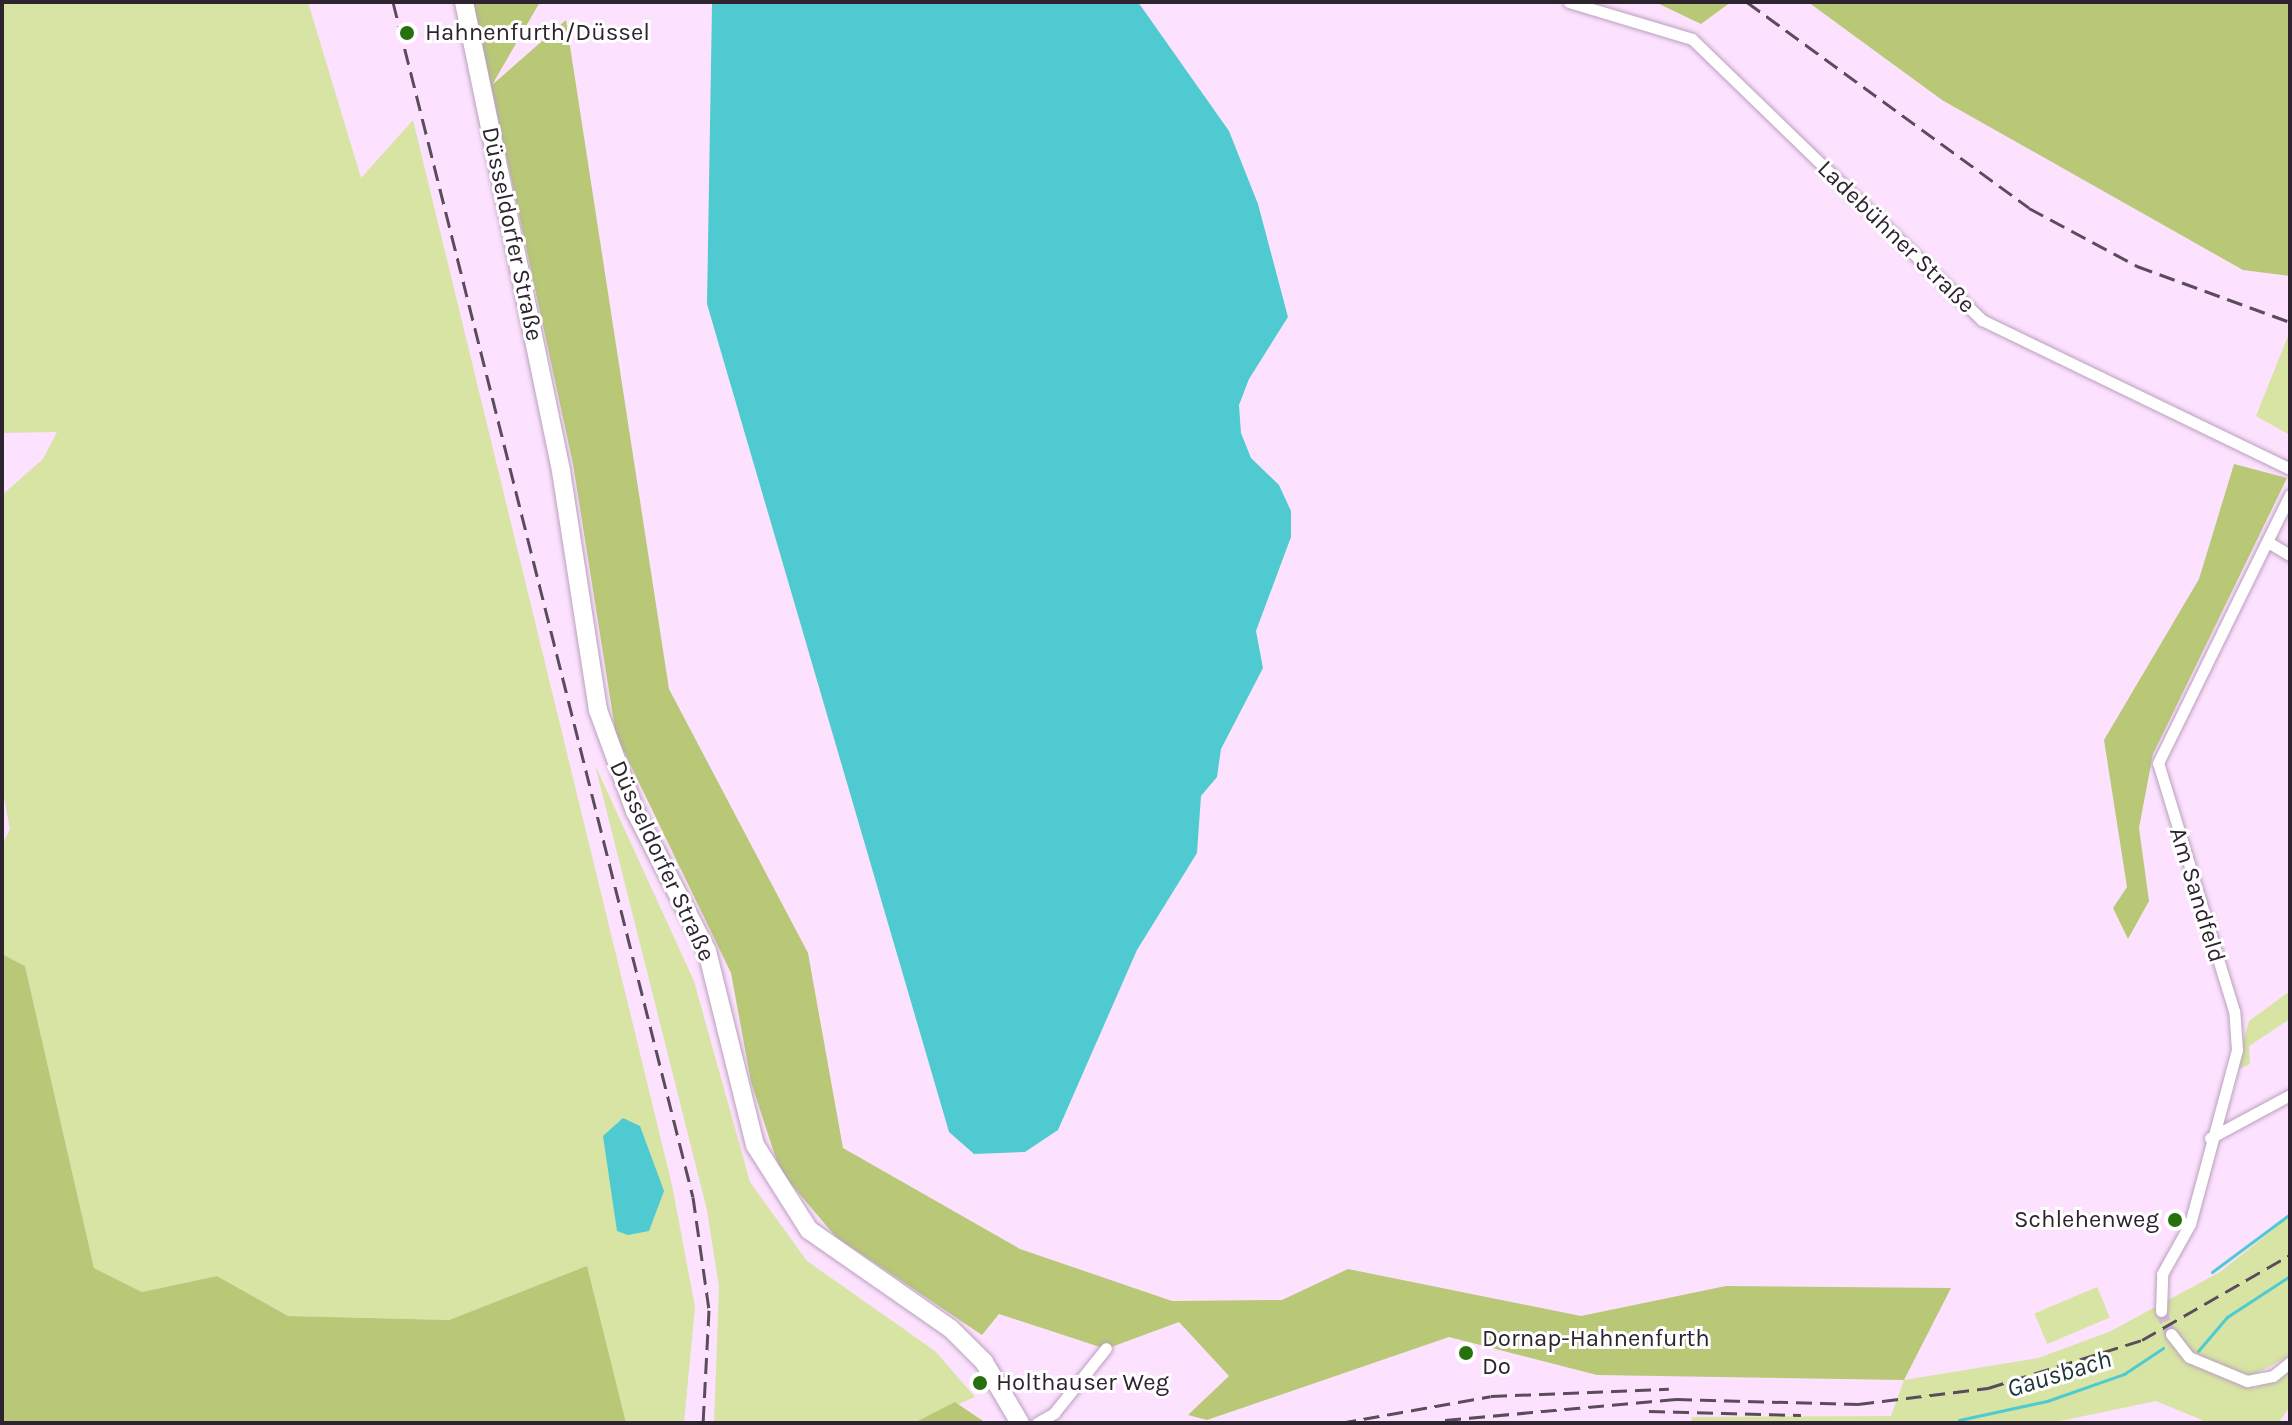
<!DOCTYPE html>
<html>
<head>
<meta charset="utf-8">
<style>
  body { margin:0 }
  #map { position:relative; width:2292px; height:1425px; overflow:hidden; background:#fde2ff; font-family:Karla,sans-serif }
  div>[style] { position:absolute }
  .green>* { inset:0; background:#d7e4a3; transform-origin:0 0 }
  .forest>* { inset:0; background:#b8c876 }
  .water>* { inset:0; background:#50cad1 }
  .stream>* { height:3px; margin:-1.5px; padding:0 1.5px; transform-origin:1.5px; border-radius:1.5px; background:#50cad1 }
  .street-tunnel>* { height:11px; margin-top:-5.5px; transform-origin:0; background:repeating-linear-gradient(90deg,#d4bcd5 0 11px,transparent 0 16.5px) }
  .roads { filter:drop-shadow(0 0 2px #baa0bc) drop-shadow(0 0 2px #baa0bc) }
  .street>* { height:11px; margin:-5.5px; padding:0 5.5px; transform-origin:5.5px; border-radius:5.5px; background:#fff }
  .primary>* { height:18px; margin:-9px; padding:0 9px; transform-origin:9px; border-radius:9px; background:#fff }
  .rail>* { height:3px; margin-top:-1.5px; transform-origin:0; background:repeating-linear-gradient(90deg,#5a4c5b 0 16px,transparent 0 24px) }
  .dots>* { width:22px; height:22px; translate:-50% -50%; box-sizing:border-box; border:4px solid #fff; border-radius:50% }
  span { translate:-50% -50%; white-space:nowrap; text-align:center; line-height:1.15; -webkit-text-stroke:6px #fff; paint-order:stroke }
  .poi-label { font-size:24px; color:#2e242f }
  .left { translate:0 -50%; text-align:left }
  .right { translate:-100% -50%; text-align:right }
  .street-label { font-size:24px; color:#2e242f }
  .water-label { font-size:26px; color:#1d3334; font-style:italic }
  .frame { position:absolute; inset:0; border:4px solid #2e242f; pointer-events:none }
</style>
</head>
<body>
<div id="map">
  <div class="green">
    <i style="clip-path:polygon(2px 2px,308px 2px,361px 178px,413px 120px,672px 1185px,695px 1307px,684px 1423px,626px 1423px,586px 1267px,449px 1320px,288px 1316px,217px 1276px,142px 1292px,94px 1268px,25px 966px,2px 954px,2px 845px,10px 829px,2px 787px,2px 495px,43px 459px,57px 432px,2px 433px)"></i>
    <i style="clip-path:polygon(2290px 331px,2290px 435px,2256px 416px)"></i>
    <i style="clip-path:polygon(595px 765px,694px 981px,750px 1182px,807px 1261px,935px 1351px,975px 1397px,914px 1423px,714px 1423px,719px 1287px,707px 1210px)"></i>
    <i style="clip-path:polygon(2290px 991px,2290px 1019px,2249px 1046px,2250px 1064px,2235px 1071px,2249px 1021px)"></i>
    <i style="clip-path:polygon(2290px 1216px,2290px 1356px,2251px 1376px,2195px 1365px,2255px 1388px,2290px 1368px,2290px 1407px,2278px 1423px,2209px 1423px,2156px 1401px,2051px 1423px,1691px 1423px,1692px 1417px,1891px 1416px,1904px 1380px,2038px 1358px,2109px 1332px,2220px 1272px)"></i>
    <i style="left:2097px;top:1287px;width:33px;height:68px;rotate:67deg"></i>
  </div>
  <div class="forest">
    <i style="clip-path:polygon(473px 2px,540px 2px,492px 85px,566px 20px,669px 689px,808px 953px,843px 1148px,1020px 1249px,1172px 1301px,1282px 1300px,1348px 1269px,1581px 1316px,1726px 1286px,1951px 1288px,1904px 1380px,1597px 1375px,1449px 1337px,1207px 1420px,1188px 1415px,1229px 1376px,1179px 1322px,1106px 1349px,999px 1314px,982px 1335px,836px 1237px,780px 1171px,751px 1082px,731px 973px,616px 735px,573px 464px)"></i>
    <i style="clip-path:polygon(1655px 2px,1731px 2px,1701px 24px)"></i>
    <i style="clip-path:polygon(1808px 2px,2290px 2px,2290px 276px,2243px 270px,1942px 100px)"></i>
    <i style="clip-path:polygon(2234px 464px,2287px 478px,2153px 754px,2139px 828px,2149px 901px,2128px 939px,2113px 908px,2127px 887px,2104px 740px,2199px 579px)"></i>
    <i style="clip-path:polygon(2px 954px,25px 966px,94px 1268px,142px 1292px,217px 1276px,288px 1316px,449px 1320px,587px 1266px,626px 1423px,2px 1423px)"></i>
    <i style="clip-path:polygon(955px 1402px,986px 1423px,914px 1423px)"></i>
  </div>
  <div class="water">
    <i style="clip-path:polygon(1138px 2px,1229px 131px,1258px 204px,1288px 317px,1249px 379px,1239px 405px,1241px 433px,1251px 458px,1279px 485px,1291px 511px,1291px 537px,1256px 631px,1263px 668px,1221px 749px,1217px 777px,1201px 796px,1197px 853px,1137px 950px,1058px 1130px,1025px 1152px,974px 1154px,949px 1132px,707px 304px,712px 4px)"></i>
    <i style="clip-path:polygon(623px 1118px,640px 1126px,664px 1191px,649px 1231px,628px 1235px,617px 1231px,603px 1136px)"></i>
  </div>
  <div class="stream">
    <i style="left:2212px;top:1272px;width:97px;rotate:-36.6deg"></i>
    <i style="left:2198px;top:1351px;width:45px;rotate:-49.5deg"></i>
    <i style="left:2227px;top:1317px;width:75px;rotate:-33.1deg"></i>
    <i style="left:1959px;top:1420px;width:90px;rotate:-12.2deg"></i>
    <i style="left:2047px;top:1401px;width:82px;rotate:-19.3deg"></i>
    <i style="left:2124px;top:1374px;width:47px;rotate:-33.7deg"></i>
  </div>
  <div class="street-tunnel">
    <i style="left:2161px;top:1311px;width:25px;rotate:67deg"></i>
  </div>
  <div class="roads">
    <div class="street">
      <i style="left:1569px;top:2px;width:128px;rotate:16.7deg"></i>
      <i style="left:1692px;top:39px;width:404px;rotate:44.1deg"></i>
      <i style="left:1982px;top:320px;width:342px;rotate:25.8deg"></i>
      <i style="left:2268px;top:542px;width:26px;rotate:31deg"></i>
      <i style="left:2210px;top:1138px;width:91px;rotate:-28.3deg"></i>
      <i style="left:2161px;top:1311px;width:37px;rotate:-88deg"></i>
      <i style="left:2162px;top:1274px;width:57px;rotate:-60.8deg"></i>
      <i style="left:2190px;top:1224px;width:180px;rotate:-74.9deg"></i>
      <i style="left:2237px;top:1050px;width:39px;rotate:-94deg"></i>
      <i style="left:2234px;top:1011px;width:259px;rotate:-107deg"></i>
      <i style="left:2158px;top:763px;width:299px;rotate:-63.8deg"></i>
      <i style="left:2171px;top:1334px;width:29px;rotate:52deg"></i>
      <i style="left:2189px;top:1357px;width:63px;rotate:22.5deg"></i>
      <i style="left:2247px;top:1381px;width:26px;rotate:-11deg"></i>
      <i style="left:2273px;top:1376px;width:22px;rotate:-39deg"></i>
      <i style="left:1037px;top:1423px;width:20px;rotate:-30deg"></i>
      <i style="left:1054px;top:1413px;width:83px;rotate:-51.3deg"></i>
    </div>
    <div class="primary">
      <i style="left:464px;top:2px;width:479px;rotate:78.3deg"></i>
      <i style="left:561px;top:471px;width:242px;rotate:81.2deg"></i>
      <i style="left:598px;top:710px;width:108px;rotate:69.9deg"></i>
      <i style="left:635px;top:811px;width:157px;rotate:62.8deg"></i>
      <i style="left:707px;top:951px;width:200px;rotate:76.1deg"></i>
      <i style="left:755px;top:1145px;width:101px;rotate:57.6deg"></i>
      <i style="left:809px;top:1230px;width:173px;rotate:34.9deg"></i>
      <i style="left:951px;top:1329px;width:47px;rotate:45deg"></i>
      <i style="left:984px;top:1362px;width:71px;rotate:59.5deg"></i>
    </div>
  </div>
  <div class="rail">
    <i style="left:393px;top:2px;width:1232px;rotate:75.91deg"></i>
    <i style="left:693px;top:1197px;width:114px;rotate:81.9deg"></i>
    <i style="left:709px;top:1310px;width:113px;rotate:93deg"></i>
    <i style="left:1747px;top:2px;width:349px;rotate:36.1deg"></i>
    <i style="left:2029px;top:208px;width:123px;rotate:28.2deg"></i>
    <i style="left:2137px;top:266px;width:163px;rotate:20.1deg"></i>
    <i style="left:1649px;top:1411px;width:152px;rotate:1.5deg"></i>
    <i style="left:1445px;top:1420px;width:232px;rotate:-5.2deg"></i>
    <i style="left:1676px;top:1399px;width:182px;rotate:1.6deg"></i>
    <i style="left:1858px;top:1404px;width:131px;rotate:-7deg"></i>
    <i style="left:1988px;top:1388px;width:161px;rotate:-17.3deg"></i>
    <i style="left:2142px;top:1340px;width:171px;rotate:-29.9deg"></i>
    <i style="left:1340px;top:1423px;width:153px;rotate:-10.1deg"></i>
    <i style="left:1491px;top:1396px;width:178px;rotate:-2.3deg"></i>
  </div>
  <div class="dots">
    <i style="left:407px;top:33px;background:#277010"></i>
    <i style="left:2175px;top:1220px;background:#277010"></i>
    <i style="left:1466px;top:1353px;background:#277010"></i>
    <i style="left:980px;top:1383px;background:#277010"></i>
  </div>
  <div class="poi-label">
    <span class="left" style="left:425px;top:33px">Hahnenfurth/Düssel</span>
    <span class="right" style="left:2159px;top:1220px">Schlehenweg</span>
    <span class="left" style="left:1482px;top:1353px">Dornap-Hahnenfurth<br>Do</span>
    <span class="left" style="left:996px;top:1383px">Holthauser Weg</span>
  </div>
  <div class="street-label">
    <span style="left:512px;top:234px;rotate:78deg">Düsseldorfer Straße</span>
    <span style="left:1896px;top:237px;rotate:44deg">Ladebühner Straße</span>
    <span style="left:662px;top:861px;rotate:65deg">Düsseldorfer Straße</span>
    <span style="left:2197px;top:895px;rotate:73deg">Am Sandfeld</span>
  </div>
  <div class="water-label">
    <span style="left:2059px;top:1374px;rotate:-17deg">Gausbach</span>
  </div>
  <div class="frame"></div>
</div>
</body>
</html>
